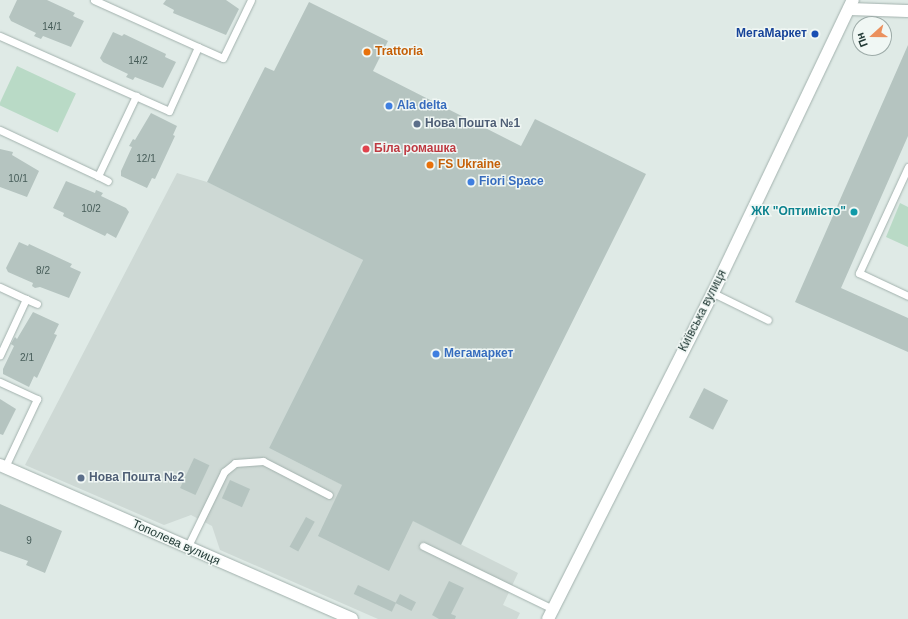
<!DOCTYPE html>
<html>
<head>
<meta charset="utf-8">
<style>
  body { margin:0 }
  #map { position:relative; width:908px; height:619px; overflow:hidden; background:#dfeae6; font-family:Helvetica,sans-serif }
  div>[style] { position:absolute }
  .built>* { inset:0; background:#ced9d5 }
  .green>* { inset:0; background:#b9dac6; transform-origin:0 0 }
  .building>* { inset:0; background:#b5c4c0; transform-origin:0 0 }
  .roads { filter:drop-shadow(0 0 1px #a2b1ad) drop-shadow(0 0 1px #a2b1ad) }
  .lane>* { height:7px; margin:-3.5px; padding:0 3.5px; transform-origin:3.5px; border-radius:3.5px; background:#fff }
  .street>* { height:12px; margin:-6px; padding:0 6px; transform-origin:6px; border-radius:6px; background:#fff }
  .secondary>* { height:12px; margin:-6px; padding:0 6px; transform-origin:6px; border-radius:6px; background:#fff }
  .dots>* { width:11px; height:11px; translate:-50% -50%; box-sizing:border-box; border:2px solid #f0f7f4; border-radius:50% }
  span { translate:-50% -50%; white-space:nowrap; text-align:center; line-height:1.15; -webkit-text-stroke:3px #f0f7f4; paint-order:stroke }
  .number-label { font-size:10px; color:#465c58 }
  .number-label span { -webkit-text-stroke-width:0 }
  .transit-label { font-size:12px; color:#164399; font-weight:700 }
  .right { translate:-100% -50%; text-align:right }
  .food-label { font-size:12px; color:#c56008; font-weight:700 }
  .left { translate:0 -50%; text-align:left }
  .shop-label { font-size:12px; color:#366cbe; font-weight:700 }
  .service-label { font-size:12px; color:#4e5e75; font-weight:700 }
  .health-label { font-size:12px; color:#be3a42; font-weight:700 }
  .culture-label { font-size:12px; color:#0d838f; font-weight:700 }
  .street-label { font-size:12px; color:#213935 }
  .north { position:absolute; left:852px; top:16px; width:40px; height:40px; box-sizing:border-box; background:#f0f7f4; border:1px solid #9daba8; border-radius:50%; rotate:249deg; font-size:11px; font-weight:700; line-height:16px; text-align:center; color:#213935 }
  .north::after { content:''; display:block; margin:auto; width:14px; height:18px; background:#eb905d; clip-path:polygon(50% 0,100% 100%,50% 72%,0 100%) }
</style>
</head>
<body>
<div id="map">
  <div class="built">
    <i style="clip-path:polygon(177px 173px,207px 182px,363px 260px,269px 448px,518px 573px,503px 605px,520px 613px,517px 619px,378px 619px,220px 550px,212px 526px,191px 515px,164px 525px,25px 465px)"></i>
  </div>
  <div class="green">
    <i style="left:17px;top:66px;width:65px;height:43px;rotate:25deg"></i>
    <i style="clip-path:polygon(900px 203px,908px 207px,908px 247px,886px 237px)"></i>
  </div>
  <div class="building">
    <i style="clip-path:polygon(17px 0,47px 0,75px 13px,73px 16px,84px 21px,71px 47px,43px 36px,41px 39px,34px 36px,36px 33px,11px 21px,9px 17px)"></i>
    <i style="clip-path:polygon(166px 0,226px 0,239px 9px,226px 35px,173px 13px,174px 10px,163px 4px)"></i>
    <i style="clip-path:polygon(309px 2px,388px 41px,373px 71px,521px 146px,535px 119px,646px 174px,461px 545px,413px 521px,389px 571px,318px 536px,342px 485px,269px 448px,363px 260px,207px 182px,265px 67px,274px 71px)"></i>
    <i style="clip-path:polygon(113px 32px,122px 36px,124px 34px,166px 54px,165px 57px,176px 62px,163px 88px,135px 77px,133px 80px,126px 77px,128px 74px,103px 62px,100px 58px)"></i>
    <i style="clip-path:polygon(908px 45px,908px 136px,841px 288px,908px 318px,908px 352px,795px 302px)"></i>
    <i style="clip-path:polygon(151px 113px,177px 126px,173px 135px,175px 136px,155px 179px,152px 178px,147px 188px,121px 176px,121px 171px,132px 147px,129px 146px,133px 139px,135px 140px)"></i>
    <i style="clip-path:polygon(0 149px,13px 152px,12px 155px,39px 171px,27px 197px,0 187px)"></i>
    <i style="clip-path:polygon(66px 181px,95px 193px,96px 190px,103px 193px,101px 196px,126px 208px,129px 212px,116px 238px,107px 233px,105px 236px,63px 216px,64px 213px,53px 208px)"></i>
    <i style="clip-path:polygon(19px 242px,28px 246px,29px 244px,72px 264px,70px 267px,81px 272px,69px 298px,40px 287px,35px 288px,32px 286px,33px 283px,8px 272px,6px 268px)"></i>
    <i style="clip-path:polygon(33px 312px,59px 324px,54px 334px,57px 335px,37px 378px,34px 376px,29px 387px,3px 374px,3px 369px,14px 346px,11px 344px,15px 337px,17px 339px)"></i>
    <i style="left:704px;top:388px;width:27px;height:33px;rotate:27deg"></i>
    <i style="clip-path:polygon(0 399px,16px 409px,3px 435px,0 434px)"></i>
    <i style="left:194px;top:458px;width:17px;height:33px;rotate:25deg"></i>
    <i style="left:230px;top:480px;width:22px;height:20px;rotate:24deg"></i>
    <i style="clip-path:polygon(0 504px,62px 531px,45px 573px,26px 565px,28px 561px,0 551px)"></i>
    <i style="left:306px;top:517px;width:10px;height:34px;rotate:29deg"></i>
    <i style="clip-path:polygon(449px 581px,464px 588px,451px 614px,456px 616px,455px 619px,439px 619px,432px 615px)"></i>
    <i style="left:358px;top:585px;width:42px;height:10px;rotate:25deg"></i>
    <i style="left:400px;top:594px;width:18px;height:10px;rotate:27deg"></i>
  </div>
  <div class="roads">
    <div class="lane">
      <i style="left:94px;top:0;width:114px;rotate:24.3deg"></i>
      <i style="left:0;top:36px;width:185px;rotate:23.9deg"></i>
      <i style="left:169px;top:111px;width:70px;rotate:-65.6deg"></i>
      <i style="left:198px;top:47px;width:27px;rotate:24deg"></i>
      <i style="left:223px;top:58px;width:64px;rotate:-64.2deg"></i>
      <i style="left:0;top:130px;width:108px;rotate:25.1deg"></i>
      <i style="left:98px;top:176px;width:89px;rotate:-64.6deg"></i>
      <i style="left:908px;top:167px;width:117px;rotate:114.8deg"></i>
      <i style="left:859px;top:273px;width:54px;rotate:25.1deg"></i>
      <i style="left:98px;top:176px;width:11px;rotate:27deg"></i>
      <i style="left:0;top:287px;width:29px;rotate:25deg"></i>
      <i style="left:26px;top:299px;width:62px;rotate:114.9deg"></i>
      <i style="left:713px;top:293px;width:61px;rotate:26.1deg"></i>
      <i style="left:26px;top:299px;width:12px;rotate:24deg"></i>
      <i style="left:0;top:382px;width:41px;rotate:24.7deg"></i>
      <i style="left:37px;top:399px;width:75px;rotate:115.2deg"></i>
      <i style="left:423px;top:546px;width:144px;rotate:25.9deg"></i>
      <i style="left:187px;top:548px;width:85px;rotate:-64deg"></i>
      <i style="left:224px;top:472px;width:14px;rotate:-39deg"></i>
      <i style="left:235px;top:463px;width:28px;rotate:-4deg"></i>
      <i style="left:263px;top:461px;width:74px;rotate:27.3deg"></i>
    </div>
    <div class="street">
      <i style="left:849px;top:9px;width:59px;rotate:1.9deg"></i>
      <i style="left:0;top:465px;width:384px;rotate:23.6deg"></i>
    </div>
    <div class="secondary">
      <i style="left:548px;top:619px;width:365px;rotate:-63.2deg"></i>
      <i style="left:713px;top:293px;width:325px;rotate:-64.5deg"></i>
    </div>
  </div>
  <div class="dots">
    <i style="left:815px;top:34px;background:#1a4fb4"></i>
    <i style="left:367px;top:52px;background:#e8710a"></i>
    <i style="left:389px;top:106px;background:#3f7fe0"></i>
    <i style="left:417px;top:124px;background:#5c6f8a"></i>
    <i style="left:366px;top:149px;background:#e0444e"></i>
    <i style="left:430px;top:165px;background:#e8710a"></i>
    <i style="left:471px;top:182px;background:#3f7fe0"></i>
    <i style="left:854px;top:212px;background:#0f9aa8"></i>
    <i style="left:436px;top:354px;background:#3f7fe0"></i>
    <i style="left:81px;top:478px;background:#5c6f8a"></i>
  </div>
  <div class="number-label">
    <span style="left:52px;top:27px">14/1</span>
    <span style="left:138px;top:61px">14/2</span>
    <span style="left:146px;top:159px">12/1</span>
    <span style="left:18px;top:179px">10/1</span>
    <span style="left:91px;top:209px">10/2</span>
    <span style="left:43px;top:271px">8/2</span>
    <span style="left:27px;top:358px">2/1</span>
    <span style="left:29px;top:541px">9</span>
  </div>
  <div class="transit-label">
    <span class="right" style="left:807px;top:34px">МегаМаркет</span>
  </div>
  <div class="food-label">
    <span class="left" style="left:375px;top:52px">Trattoria</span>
    <span class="left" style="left:438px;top:165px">FS Ukraine</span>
  </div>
  <div class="shop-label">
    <span class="left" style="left:397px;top:106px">Ala delta</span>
    <span class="left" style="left:479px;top:182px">Fiori Space</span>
    <span class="left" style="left:444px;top:354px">Мегамаркет</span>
  </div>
  <div class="service-label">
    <span class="left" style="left:425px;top:124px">Нова Пошта №1</span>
    <span class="left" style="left:89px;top:478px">Нова Пошта №2</span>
  </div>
  <div class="health-label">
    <span class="left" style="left:374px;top:149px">Біла ромашка</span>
  </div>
  <div class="culture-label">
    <span class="right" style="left:846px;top:212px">ЖК "Оптимісто"</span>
  </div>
  <div class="street-label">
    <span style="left:703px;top:311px;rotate:-63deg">Київська вулиця</span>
    <span style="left:176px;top:543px;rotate:24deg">Тополева вулиця</span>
  </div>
  <div class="north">Пн</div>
</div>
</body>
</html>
